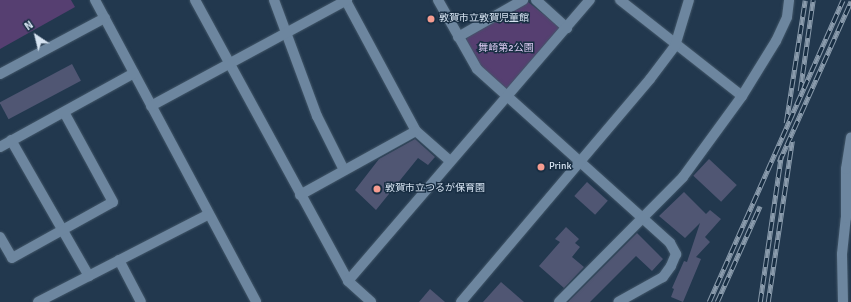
<!DOCTYPE html>
<html>
<head>
<meta charset="utf-8">
<style>
  body { margin:0 }
  #map { position:relative; width:851px; height:302px; overflow:hidden; background:#22384e; font-family:Signika,"Noto Sans JP",sans-serif }
  div>[style] { position:absolute }
  .green>* { inset:0; background:#563f71 }
  .building>* { inset:0; background:#505673; transform-origin:0 0 }
  .roads { filter:drop-shadow(0 0 1px #425668) drop-shadow(0 0 1px #425668) }
  .minor>* { height:10px; margin:-5px; padding:0 5px; transform-origin:5px; border-radius:5px; background:#6d869f }
  .rail>* { height:4.5px; margin-top:-2.25px; transform-origin:0; background:repeating-linear-gradient(90deg,#182e43 0 9px,#8a9bac 0 18px); box-sizing:border-box; border-block:1px solid #8a9bac }
  .dots>* { width:11px; height:11px; translate:-50% -50%; box-sizing:border-box; border:2px solid #182e43; border-radius:50% }
  span { translate:-50% -50%; white-space:nowrap; text-align:center; line-height:1.15; -webkit-text-stroke:3px #182e43; paint-order:stroke }
  .poi-label { font-size:10px; color:#d6e3f1 }
  .left { translate:0 -50%; text-align:left }
  .park-label { font-size:10px; color:#dbcbf2 }
  .north { position:absolute; left:16px; top:16px; width:40px; height:40px; -webkit-text-stroke:3px #182e43; paint-order:stroke; rotate:325deg; font-size:11px; font-weight:700; line-height:16px; text-align:center; color:#d6e3f1 }
  .north::after { content:''; display:block; margin:auto; width:14px; height:18px; background:#d6e3f1; clip-path:polygon(50% 0,100% 100%,50% 72%,0 100%) }
</style>
</head>
<body>
<div id="map">
  <div class="green">
    <i style="clip-path:polygon(0 0,71px 0,75px 7px,0 49px)"></i>
    <i style="clip-path:polygon(528px 2px,560px 27px,558px 33px,511px 88px,506px 89px,481px 67px,466px 40px,468px 36px)"></i>
  </div>
  <div class="building">
    <i style="left:72px;top:64px;width:19px;height:82px;rotate:62deg"></i>
    <i style="clip-path:polygon(415px 139px,435px 157px,428px 165px,418px 158px,376px 210px,355px 190px,379px 159px)"></i>
    <i style="left:709px;top:159px;width:38px;height:23px;rotate:43deg"></i>
    <i style="left:587px;top:182px;width:28px;height:19px;rotate:42deg"></i>
    <i style="clip-path:polygon(684px 192px,706px 214px,710px 210px,721px 219px,705px 237px,710px 242px,696px 257px,701px 259px,683px 302px,671px 297px,674px 289px,672px 288px,684px 261px,687px 262px,700px 223px,685px 238px,659px 216px)"></i>
    <i style="clip-path:polygon(566px 227px,579px 239px,575px 243px,580px 247px,572px 257px,584px 267px,564px 288px,539px 266px,560px 242px,555px 239px)"></i>
    <i style="clip-path:polygon(637px 233px,663px 259px,652px 271px,636px 256px,590px 302px,568px 302px)"></i>
    <i style="clip-path:polygon(501px 282px,524px 302px,483px 302px)"></i>
    <i style="clip-path:polygon(430px 289px,445px 302px,419px 302px)"></i>
  </div>
  <div class="roads">
    <div class="minor">
      <i style="left:95px;top:0;width:342px;rotate:61.9deg"></i>
      <i style="left:195px;top:0;width:320px;rotate:61.4deg"></i>
      <i style="left:348px;top:281px;width:31px;rotate:42deg"></i>
      <i style="left:274px;top:0;width:124px;rotate:69.7deg"></i>
      <i style="left:317px;top:116px;width:60px;rotate:63.4deg"></i>
      <i style="left:438px;top:0;width:79px;rotate:60.5deg"></i>
      <i style="left:477px;top:69px;width:260px;rotate:42deg"></i>
      <i style="left:670px;top:243px;width:13px;rotate:61deg"></i>
      <i style="left:676px;top:254px;width:13px;rotate:113deg"></i>
      <i style="left:671px;top:266px;width:14px;rotate:126deg"></i>
      <i style="left:663px;top:277px;width:51px;rotate:150.9deg"></i>
      <i style="left:536px;top:0;width:42px;rotate:42.1deg"></i>
      <i style="left:620px;top:0;width:155px;rotate:38.2deg"></i>
      <i style="left:346px;top:1px;width:148px;rotate:61.7deg"></i>
      <i style="left:416px;top:131px;width:45px;rotate:41.4deg"></i>
      <i style="left:458px;top:37px;width:75px;rotate:-29.6deg"></i>
      <i style="left:0;top:74px;width:119px;rotate:-28.1deg"></i>
      <i style="left:151px;top:106px;width:223px;rotate:-28.4deg"></i>
      <i style="left:11px;top:140px;width:157px;rotate:60.2deg"></i>
      <i style="left:0;top:147px;width:153px;rotate:-28.9deg"></i>
      <i style="left:300px;top:195px;width:132px;rotate:-28.9deg"></i>
      <i style="left:0;top:237px;width:24px;rotate:60deg"></i>
      <i style="left:12px;top:258px;width:115px;rotate:-29deg"></i>
      <i style="left:113px;top:202px;width:102px;rotate:-118.6deg"></i>
      <i style="left:119px;top:260px;width:47px;rotate:62.4deg"></i>
      <i style="left:348px;top:281px;width:371px;rotate:-49.3deg"></i>
      <i style="left:38px;top:302px;width:192px;rotate:-27.2deg"></i>
      <i style="left:461px;top:302px;width:292px;rotate:-49.7deg"></i>
      <i style="left:650px;top:79px;width:41px;rotate:-52.9deg"></i>
      <i style="left:675px;top:46px;width:48px;rotate:-73.1deg"></i>
      <i style="left:559px;top:302px;width:176px;rotate:-45.2deg"></i>
      <i style="left:683px;top:177px;width:100px;rotate:-53.9deg"></i>
      <i style="left:742px;top:96px;width:65px;rotate:-58.3deg"></i>
      <i style="left:776px;top:41px;width:26px;rotate:-65deg"></i>
      <i style="left:787px;top:17px;width:17px;rotate:-83deg"></i>
      <i style="left:843px;top:302px;width:48px;rotate:-91.2deg"></i>
      <i style="left:842px;top:254px;width:36px;rotate:-84deg"></i>
      <i style="left:846px;top:218px;width:49px;rotate:-90deg"></i>
      <i style="left:846px;top:169px;width:32px;rotate:-81deg"></i>
    </div>
  </div>
  <div class="rail">
    <i style="left:800px;top:91px;width:92px;rotate:-81.9deg"></i>
    <i style="left:786px;top:123px;width:124px;rotate:-81.2deg"></i>
    <i style="left:779px;top:162px;width:176px;rotate:-65.9deg"></i>
    <i style="left:709px;top:302px;width:330px;rotate:-66.1deg"></i>
    <i style="left:717px;top:302px;width:105px;rotate:-65.9deg"></i>
    <i style="left:760px;top:302px;width:148px;rotate:-81.8deg"></i>
    <i style="left:768px;top:302px;width:163px;rotate:-81.5deg"></i>
  </div>
  <div class="dots">
    <i style="left:431px;top:19px;background:#f59c90"></i>
    <i style="left:541px;top:167px;background:#f59c90"></i>
    <i style="left:377px;top:189px;background:#f59c90"></i>
  </div>
  <div class="poi-label">
    <span class="left" style="left:439px;top:19px">敦賀市立敦賀児童館</span>
    <span class="left" style="left:549px;top:167px">Prink</span>
    <span class="left" style="left:385px;top:189px">敦賀市立つるが保育園</span>
  </div>
  <div class="park-label">
    <span style="left:506px;top:49px">舞崎第2公園</span>
  </div>
  <div class="north">N</div>
</div>
</body>
</html>
